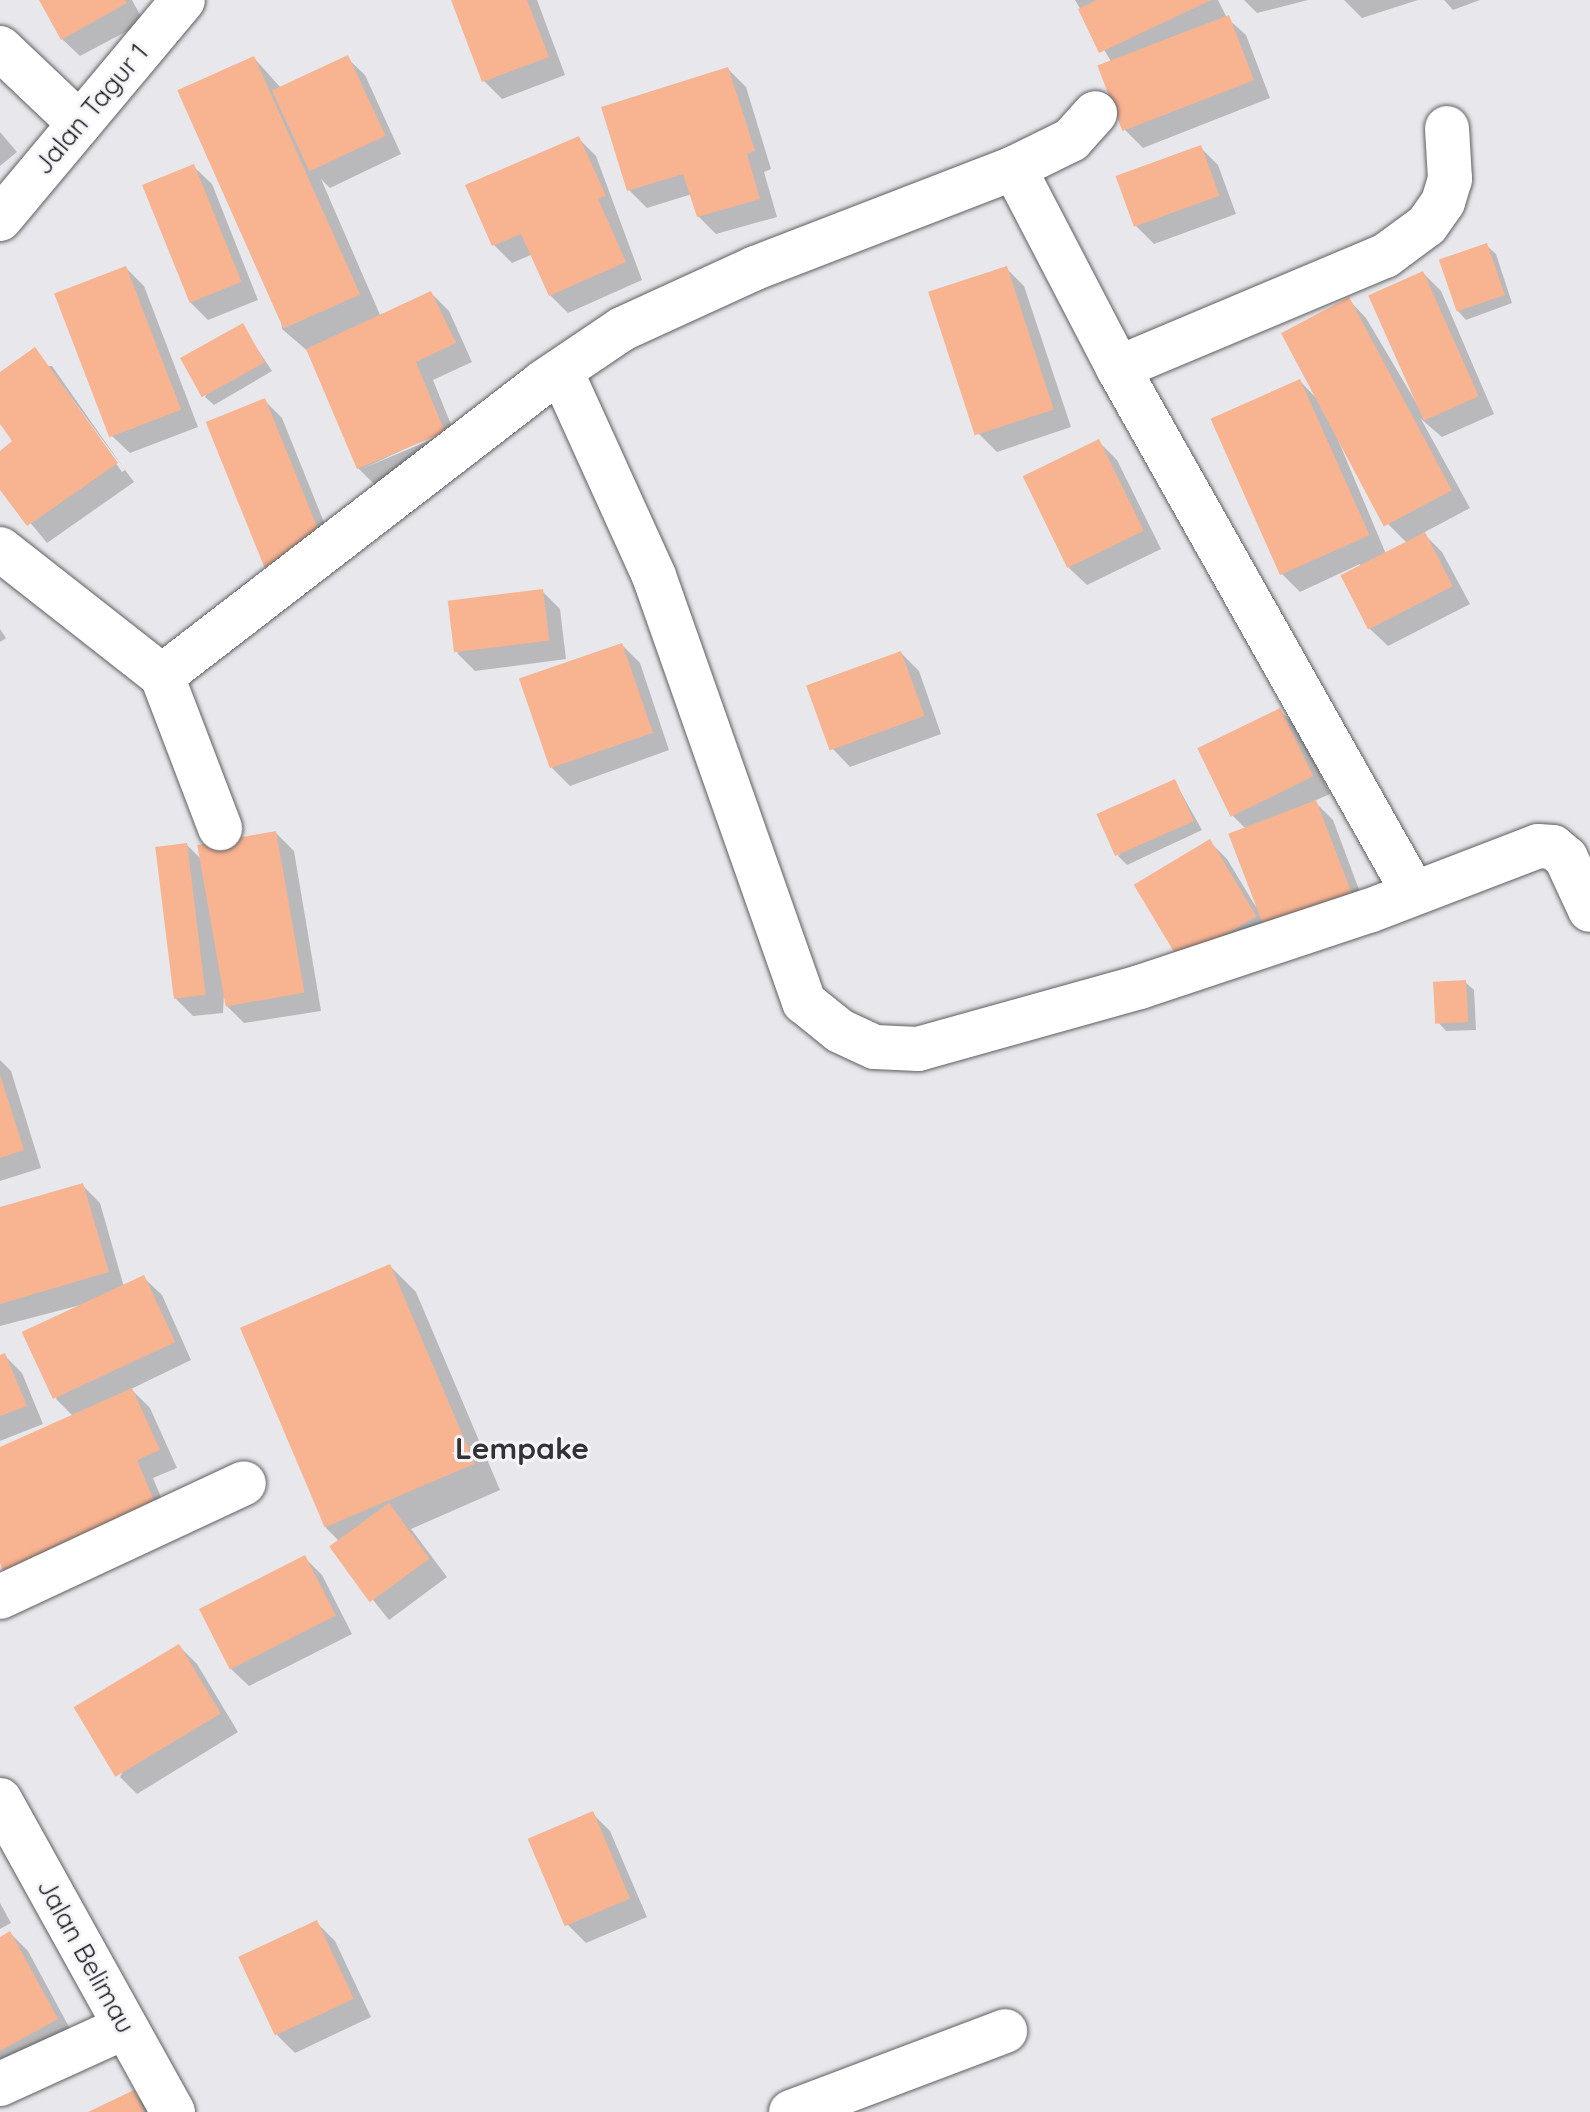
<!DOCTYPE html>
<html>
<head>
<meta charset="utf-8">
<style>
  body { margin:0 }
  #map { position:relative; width:1590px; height:2112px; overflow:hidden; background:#e8e8ec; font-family:Quicksand,sans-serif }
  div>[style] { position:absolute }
  .shadow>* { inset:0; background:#0003 }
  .building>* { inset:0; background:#f8b391; transform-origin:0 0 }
  .roads { filter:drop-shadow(0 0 2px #5f5f62) drop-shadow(0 0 2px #5f5f62) }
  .minor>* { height:44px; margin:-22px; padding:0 22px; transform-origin:22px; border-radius:22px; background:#fff }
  span { translate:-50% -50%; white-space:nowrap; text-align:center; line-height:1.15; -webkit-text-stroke:6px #f5f5f9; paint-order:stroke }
  .street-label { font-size:26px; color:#1b1b1c }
  .quarter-label { font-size:30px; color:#333336; font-weight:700 }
</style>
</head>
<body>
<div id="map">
  <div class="shadow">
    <i style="clip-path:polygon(41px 0,132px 0,144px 22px,80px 56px,62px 39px)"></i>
    <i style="clip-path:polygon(453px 0,537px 0,565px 75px,502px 99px,484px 81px)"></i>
    <i style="clip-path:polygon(1075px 0,1218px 0,1227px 18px,1246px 35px,1270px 98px,1143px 148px,1125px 130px,1112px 63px)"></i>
    <i style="clip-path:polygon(1244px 0,1308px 0,1257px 13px)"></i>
    <i style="clip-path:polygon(1344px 0,1418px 0,1362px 18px)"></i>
    <i style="clip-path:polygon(1444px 0,1480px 0,1453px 10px)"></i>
    <i style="clip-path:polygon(254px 58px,281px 88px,347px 58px,365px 75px,401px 154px,330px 188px,321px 179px,381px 317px,431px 293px,449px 311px,472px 362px,433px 380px,452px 427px,364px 468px,454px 430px,376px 486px,358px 468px,311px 354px,282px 329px)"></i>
    <i style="clip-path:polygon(728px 69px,746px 87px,771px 169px,764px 172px,777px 217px,716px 234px,698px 216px,692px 194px,647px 208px,629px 190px)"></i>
    <i style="clip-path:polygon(0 132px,17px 152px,0 166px)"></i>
    <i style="clip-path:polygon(578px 138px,596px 156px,642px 280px,568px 313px,550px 295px,533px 254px,512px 263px,494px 245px,468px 186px)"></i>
    <i style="clip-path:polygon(1200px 147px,1218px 165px,1236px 214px,1154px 244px,1136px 226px)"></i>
    <i style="clip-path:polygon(194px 167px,212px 184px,258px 300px,208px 320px,190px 302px)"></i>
    <i style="clip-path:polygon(1487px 246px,1496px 254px,1512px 303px,1466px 320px,1458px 311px)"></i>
    <i style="clip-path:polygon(126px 268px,144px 286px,198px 427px,130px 453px,112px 436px)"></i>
    <i style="clip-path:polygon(1006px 268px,1024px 286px,1071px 427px,997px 452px,979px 434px)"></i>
    <i style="clip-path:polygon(evenodd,1423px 273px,1441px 291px,1494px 414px,1442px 437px,1421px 419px,1470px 508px,1423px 533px,1442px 552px,1470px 604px,1388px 646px,1370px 629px,1360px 564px,1300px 592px,1282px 574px,1300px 381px,1320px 402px,1349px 300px,1366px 318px,1417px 404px,1423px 273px,1325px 409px,1389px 525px,1407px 543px,1386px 554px,1325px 409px)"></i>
    <i style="clip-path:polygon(242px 326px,272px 371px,214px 405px,205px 397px)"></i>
    <i style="clip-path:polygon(evenodd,35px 349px,134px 482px,47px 543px,0 486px,0 454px,15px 442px,0 421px,0 375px,35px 349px,47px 366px,52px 366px,125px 470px,122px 472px,47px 366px)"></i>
    <i style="clip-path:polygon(264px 400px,282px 418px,340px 562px,284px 584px,266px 567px)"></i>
    <i style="clip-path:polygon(1099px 442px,1117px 460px,1161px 549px,1087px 585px,1069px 568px)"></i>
    <i style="clip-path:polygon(542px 591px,560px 609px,566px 659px,475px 671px,457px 653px)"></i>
    <i style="clip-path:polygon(0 629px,6px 638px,0 642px)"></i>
    <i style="clip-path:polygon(622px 645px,640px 663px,669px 750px,570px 786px,552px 768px)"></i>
    <i style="clip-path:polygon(901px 653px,919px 671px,941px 734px,850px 767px,833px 749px)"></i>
    <i style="clip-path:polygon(1280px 711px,1298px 728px,1330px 794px,1314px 801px,1333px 820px,1367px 911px,1198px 979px,1209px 841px,1227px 859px,1256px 907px,1246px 829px,1232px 815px)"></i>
    <i style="clip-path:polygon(1175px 782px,1202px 830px,1127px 865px,1118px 856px)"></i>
    <i style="clip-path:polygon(276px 833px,294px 851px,321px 1011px,244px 1023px,226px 1005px,224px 994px,223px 1013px,193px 1016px,175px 998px,187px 845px,202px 860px)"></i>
    <i style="clip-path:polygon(1465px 982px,1474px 990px,1476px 1030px,1446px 1031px,1438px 1022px)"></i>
    <i style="clip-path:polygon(0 1060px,11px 1071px,41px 1168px,0 1181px)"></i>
    <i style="clip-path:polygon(82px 1185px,100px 1203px,124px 1287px,144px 1278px,162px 1295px,191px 1360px,131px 1389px,150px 1408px,177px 1468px,153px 1478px,173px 1526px,0 1559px,0 1449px,73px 1416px,56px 1399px,96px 1301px,0 1326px,0 1209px)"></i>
    <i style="clip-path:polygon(390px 1266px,416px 1292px,500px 1490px,411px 1529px,447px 1577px,389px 1620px,332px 1548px,340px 1542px,326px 1528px)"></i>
    <i style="clip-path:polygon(4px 1355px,22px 1373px,43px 1424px,0 1441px,0 1357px)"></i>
    <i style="clip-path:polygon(304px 1557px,322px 1575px,352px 1634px,249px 1686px,231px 1669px)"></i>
    <i style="clip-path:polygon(179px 1646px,197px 1664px,238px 1732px,137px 1794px,120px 1777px)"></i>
    <i style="clip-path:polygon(592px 1813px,610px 1831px,647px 1917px,586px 1943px,568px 1925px)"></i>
    <i style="clip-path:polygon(0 1903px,11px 1923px,0 1929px)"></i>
    <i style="clip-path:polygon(317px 1923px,335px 1941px,371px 2017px,295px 2053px,277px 2035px)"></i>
    <i style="clip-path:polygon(10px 1933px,28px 1951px,75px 2038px,0 2079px,0 1939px)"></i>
    <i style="clip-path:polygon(133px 2092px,152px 2112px,92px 2112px)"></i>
  </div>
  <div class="building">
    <i style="clip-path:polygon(39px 0,125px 0,127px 3px,61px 40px)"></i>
    <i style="clip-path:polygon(451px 0,527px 0,549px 57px,482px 82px)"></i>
    <i style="clip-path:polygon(1097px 0,1211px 0,1099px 53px,1078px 9px)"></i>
    <i style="left:1229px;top:15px;width:70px;height:141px;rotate:69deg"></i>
    <i style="left:348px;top:55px;width:89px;height:84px;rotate:65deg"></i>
    <i style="left:254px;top:56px;width:261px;height:84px;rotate:66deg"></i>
    <i style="clip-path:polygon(728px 67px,755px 151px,747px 154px,760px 199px,697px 217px,683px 174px,627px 191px,601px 107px)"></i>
    <i style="clip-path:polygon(579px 136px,606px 196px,598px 199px,626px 262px,549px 296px,521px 234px,492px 246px,465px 185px)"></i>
    <i style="left:1201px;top:145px;width:54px;height:91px;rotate:70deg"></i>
    <i style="left:194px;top:164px;width:127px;height:56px;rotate:68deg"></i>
    <i style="left:1487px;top:243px;width:55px;height:51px;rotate:71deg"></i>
    <i style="left:126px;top:266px;width:154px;height:77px;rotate:69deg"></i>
    <i style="left:1007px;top:266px;width:151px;height:83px;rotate:72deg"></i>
    <i style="left:1423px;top:271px;width:137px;height:60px;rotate:66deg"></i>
    <i style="clip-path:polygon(431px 291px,456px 343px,416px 362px,445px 432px,357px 469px,306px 349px)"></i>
    <i style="left:1349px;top:297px;width:219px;height:77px;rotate:62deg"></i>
    <i style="left:243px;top:323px;width:45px;height:72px;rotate:61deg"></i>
    <i style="clip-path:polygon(35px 347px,118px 463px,27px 526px,0 490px,0 451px,12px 441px,0 424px,0 372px)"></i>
    <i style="left:1300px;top:379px;width:171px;height:98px;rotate:66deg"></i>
    <i style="left:265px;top:398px;width:157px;height:64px;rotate:68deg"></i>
    <i style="left:1099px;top:439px;width:102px;height:85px;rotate:64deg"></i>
    <i style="left:1425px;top:532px;width:61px;height:95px;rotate:63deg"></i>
    <i style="left:543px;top:589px;width:52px;height:96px;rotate:83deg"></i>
    <i style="left:622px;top:643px;width:95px;height:109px;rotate:71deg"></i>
    <i style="left:901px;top:651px;width:69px;height:101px;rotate:70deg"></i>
    <i style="left:1280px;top:708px;width:76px;height:92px;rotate:64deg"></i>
    <i style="left:1175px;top:779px;width:46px;height:86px;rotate:66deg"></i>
    <i style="left:1316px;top:800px;width:99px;height:94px;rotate:69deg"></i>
    <i style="left:276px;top:831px;width:164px;height:80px;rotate:80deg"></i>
    <i style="left:1210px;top:839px;width:90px;height:89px;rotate:59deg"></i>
    <i style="left:187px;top:843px;width:153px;height:32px;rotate:83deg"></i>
    <i style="left:1466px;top:980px;width:42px;height:33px;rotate:87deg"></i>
    <i style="clip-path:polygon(0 1075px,24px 1150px,0 1158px)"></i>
    <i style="clip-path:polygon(83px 1183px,109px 1272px,0 1304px,0 1207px)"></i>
    <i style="left:390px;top:1264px;width:217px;height:163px;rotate:67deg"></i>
    <i style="left:144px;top:1275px;width:74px;height:135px;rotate:65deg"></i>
    <i style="clip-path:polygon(5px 1353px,27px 1406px,0 1416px,0 1355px)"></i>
    <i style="clip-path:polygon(132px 1388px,160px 1450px,137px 1460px,157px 1508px,4px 1574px,0 1563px,0 1447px)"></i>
    <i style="left:389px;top:1503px;width:69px;height:74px;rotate:54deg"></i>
    <i style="left:305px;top:1555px;width:68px;height:119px;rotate:63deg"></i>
    <i style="left:179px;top:1644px;width:81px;height:123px;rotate:59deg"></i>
    <i style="left:593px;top:1811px;width:95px;height:71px;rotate:67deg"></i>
    <i style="left:317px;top:1920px;width:87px;height:87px;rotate:65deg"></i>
    <i style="clip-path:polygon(10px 1931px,58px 2019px,0 2051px,0 1937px)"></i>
    <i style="clip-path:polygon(134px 2090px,144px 2112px,88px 2112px)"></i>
  </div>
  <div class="roads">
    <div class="minor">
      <i style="left:0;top:48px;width:110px;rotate:43.5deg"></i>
      <i style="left:1014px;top:168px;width:64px;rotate:-26.2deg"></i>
      <i style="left:1071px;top:140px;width:36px;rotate:-48deg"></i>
      <i style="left:0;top:219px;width:285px;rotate:-50.1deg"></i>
      <i style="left:1118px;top:368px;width:290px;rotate:-22.8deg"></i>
      <i style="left:1385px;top:256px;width:52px;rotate:-36.4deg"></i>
      <i style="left:1427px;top:225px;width:28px;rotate:-55deg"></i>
      <i style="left:1443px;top:202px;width:24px;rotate:-73deg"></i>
      <i style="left:1450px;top:179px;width:51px;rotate:-93.4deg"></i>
      <i style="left:561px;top:371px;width:225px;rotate:65.6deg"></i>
      <i style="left:654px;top:576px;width:452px;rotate:70.6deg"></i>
      <i style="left:804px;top:1002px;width:46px;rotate:38.9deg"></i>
      <i style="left:840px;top:1031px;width:38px;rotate:25deg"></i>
      <i style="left:875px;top:1047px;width:43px;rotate:2.7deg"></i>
      <i style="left:918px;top:1049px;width:230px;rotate:-15.6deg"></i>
      <i style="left:1140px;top:987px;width:241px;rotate:-18.4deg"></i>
      <i style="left:1369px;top:911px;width:181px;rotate:-21deg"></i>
      <i style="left:1538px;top:846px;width:15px;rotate:4deg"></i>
      <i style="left:1553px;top:847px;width:17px;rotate:40deg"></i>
      <i style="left:1566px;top:858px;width:57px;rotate:65.2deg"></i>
      <i style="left:0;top:549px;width:206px;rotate:38.1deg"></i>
      <i style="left:162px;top:676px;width:163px;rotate:69.1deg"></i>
      <i style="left:162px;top:676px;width:480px;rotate:-37.6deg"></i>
      <i style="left:542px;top:383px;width:97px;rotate:-34deg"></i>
      <i style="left:622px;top:329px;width:146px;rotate:-24.6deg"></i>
      <i style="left:755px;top:268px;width:278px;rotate:-21.1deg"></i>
      <i style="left:1014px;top:168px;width:225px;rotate:62.5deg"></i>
      <i style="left:1118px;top:368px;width:601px;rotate:60.62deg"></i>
      <i style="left:0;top:1597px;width:269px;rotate:-25deg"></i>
      <i style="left:0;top:1800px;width:357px;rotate:61deg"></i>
      <i style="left:0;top:2084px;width:137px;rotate:-24.5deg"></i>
      <i style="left:791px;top:2112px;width:229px;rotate:-20.7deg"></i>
    </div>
  </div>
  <div class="street-label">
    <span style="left:91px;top:109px;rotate:-50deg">Jalan Tagur 1</span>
    <span style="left:86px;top:1956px;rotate:61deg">Jalan Belimau</span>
  </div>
  <div class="quarter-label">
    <span style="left:522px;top:1448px">Lempake</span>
  </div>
</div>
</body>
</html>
